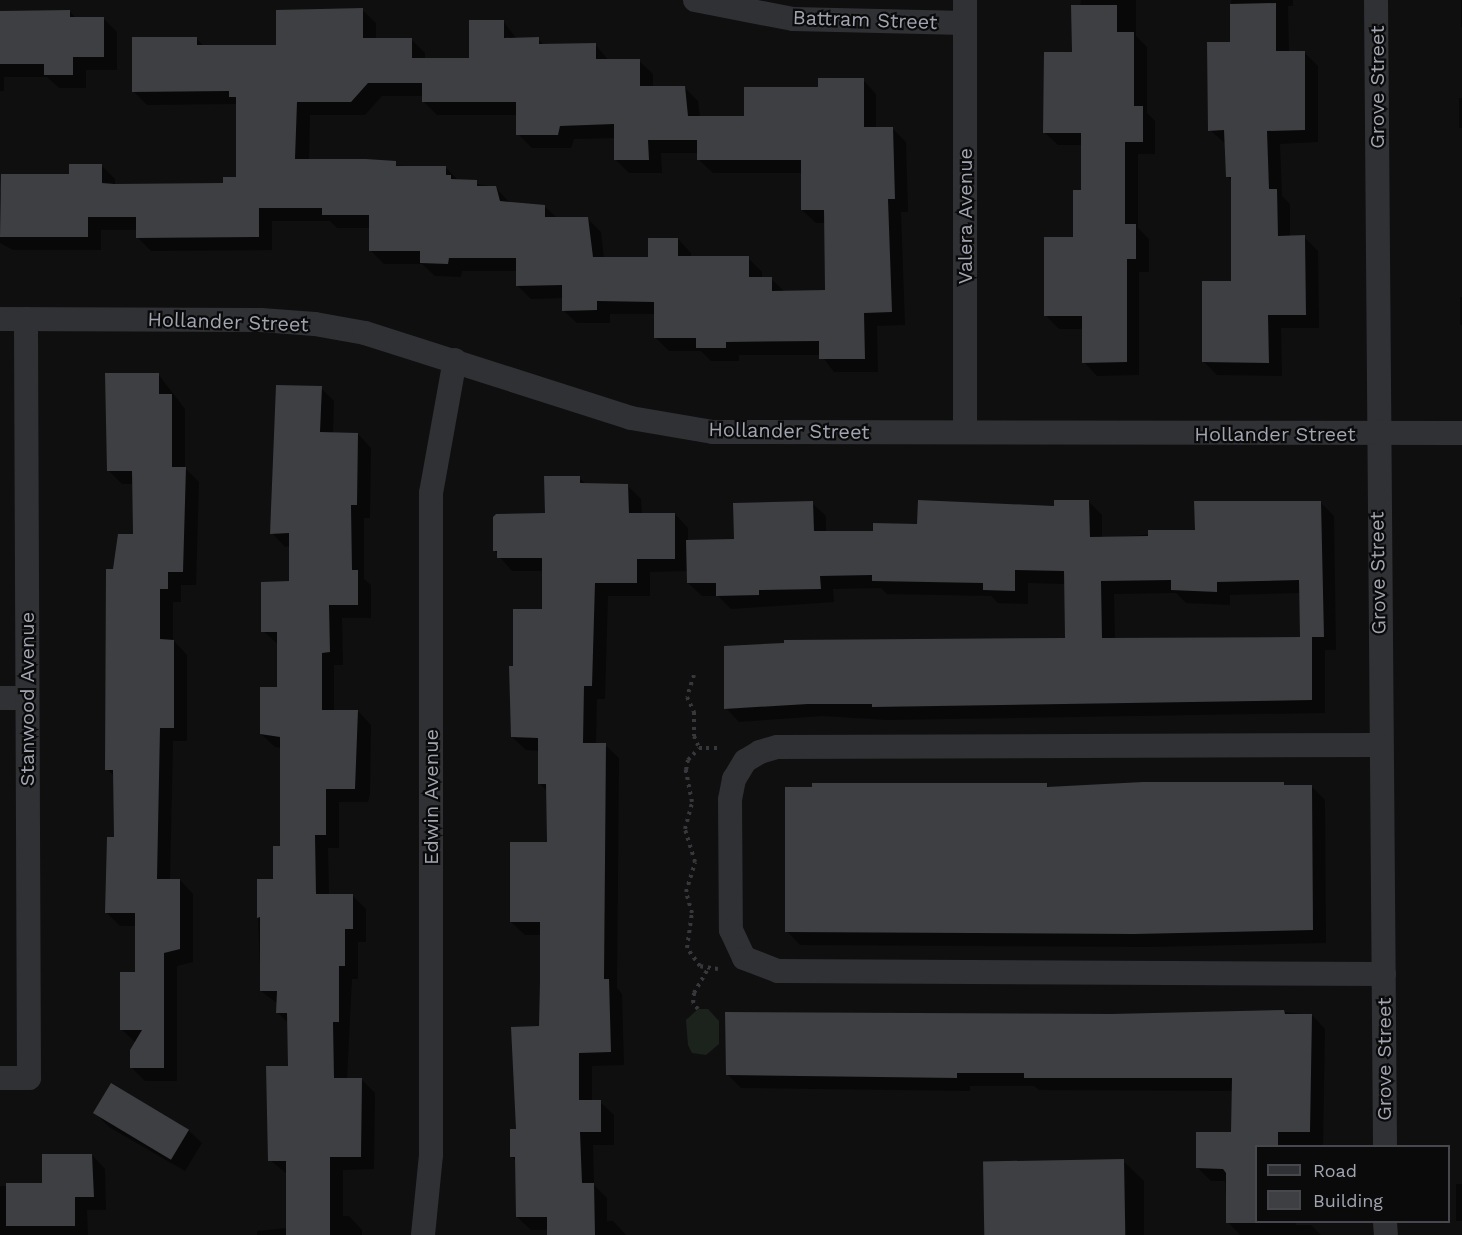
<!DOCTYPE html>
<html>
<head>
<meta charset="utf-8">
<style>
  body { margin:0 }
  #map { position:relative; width:1462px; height:1235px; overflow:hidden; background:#0f0f10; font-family:"Work Sans",sans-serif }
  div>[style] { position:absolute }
  .green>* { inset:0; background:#1c231d }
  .shadow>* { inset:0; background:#0007; transform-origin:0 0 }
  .building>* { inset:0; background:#3e3f43; transform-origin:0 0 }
  .path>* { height:4px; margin-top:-2px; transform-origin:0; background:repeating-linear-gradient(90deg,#37383c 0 3px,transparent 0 7.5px) }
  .street>* { height:24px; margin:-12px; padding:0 12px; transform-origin:12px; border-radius:12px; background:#303135 }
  span { translate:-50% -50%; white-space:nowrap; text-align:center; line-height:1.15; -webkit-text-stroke:4.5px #0a0a0b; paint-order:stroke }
  .street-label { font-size:20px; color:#a1a5b1 }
  .legend { position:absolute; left:1255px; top:1145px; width:195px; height:78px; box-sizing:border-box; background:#0a0a0b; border:2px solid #46484d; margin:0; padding:8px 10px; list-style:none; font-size:18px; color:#a1a5b1 }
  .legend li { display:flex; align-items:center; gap:12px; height:30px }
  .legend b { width:30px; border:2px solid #46484d }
</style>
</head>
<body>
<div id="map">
  <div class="green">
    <i style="clip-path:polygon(698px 1009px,708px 1009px,719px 1021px,719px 1044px,706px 1055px,692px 1053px,688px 1045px,686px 1020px)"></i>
  </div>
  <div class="shadow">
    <i style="clip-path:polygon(1081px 0,1136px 0,1136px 36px,1147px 47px,1147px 113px,1155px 121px,1155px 154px,1138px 154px,1138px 228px,1149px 239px,1149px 272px,1139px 272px,1139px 375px,1097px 376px,1084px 362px,1084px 329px,1059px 329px,1046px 316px,1074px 238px,1082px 192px,1082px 145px,1058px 145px,1044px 132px,1073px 54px)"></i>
    <i style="clip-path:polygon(1231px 0,1293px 0,1293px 6px,1288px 6px,1289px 52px,1304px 52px,1318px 66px,1318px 142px,1280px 144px,1282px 196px,1290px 204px,1290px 237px,1304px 237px,1318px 251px,1319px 328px,1281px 328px,1282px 376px,1217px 375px,1204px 362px,1233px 282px,1232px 181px,1227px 176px,1226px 144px,1210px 130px,1232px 43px)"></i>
    <i style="left:1461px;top:0;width:1px;height:27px"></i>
    <i style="clip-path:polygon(evenodd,362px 10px,376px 23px,376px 40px,411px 39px,425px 53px,425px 60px,470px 60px,503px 21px,517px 39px,538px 39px,544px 45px,595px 44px,609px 61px,639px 61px,653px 74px,653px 88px,684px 87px,698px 101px,700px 117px,746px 117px,819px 89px,863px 80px,876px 94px,876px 128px,892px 128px,906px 142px,908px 212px,901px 212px,905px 325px,877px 326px,878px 372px,834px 372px,821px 355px,739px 355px,739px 361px,711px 361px,701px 351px,669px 351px,655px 337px,655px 314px,610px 314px,610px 323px,577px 323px,563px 310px,563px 298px,531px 299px,517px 285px,517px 271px,462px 271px,461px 277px,435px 276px,422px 264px,384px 264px,370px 250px,370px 228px,337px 228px,330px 221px,272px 221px,272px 250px,151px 251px,137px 237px,137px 230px,101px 230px,101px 250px,13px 250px,0 243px,0 193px,102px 166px,115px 179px,115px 186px,225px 185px,237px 179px,237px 104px,147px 105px,133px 91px,196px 38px,204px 46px,277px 47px,362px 10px,382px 96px,424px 96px,424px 102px,437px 115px,518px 115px,518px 134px,532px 148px,571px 148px,574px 139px,616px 138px,616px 160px,629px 173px,662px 173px,661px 153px,699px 153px,699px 160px,713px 173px,802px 173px,802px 210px,816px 223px,826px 223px,827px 291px,785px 292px,771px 279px,762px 279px,762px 272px,748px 258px,691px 258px,691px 253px,678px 239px,649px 259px,604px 259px,601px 232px,587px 218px,557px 218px,544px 206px,510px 203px,495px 187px,459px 181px,446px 168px,309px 161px,310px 115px,365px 115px,382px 96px)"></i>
    <i style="clip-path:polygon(0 12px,70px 12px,77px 19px,103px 18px,117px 32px,117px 70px,86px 70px,86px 88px,59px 88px,47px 77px,4px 77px,4px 91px,0 91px)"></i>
    <i style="left:1459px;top:98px;width:3px;height:30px"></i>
    <i style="left:1460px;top:297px;width:2px;height:28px"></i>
    <i style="clip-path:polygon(158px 374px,185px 409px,185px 468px,199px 482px,196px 585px,181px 585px,181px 602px,173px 602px,173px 640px,187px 655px,187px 741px,173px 741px,170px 880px,180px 880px,193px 894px,193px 962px,177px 966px,177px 1081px,145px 1081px,132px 1068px,136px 1043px,121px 1029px,137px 974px,137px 926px,120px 926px,106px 912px,116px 839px,115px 777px,107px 769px,115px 571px,135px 536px,134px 484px,122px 484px,108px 470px)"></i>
    <i style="clip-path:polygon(321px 388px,334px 401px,333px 433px,358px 434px,371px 448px,370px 518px,364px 518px,364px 579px,371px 585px,371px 618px,342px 618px,343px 665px,334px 665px,334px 712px,358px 711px,371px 725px,370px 794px,368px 802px,339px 802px,339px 848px,328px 848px,329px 895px,352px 895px,366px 909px,366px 942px,358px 942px,358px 979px,352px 979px,347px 1080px,362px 1080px,375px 1093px,374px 1169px,343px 1170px,343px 1216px,349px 1216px,362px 1230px,362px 1235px,257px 1235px,257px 1231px,287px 1228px,287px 1174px,270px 1160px,290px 1067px,289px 1024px,278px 1013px,278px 1004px,261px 991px,258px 917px,274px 880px,282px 847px,281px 748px,275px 747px,261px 734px,279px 689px,279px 645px,263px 631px,290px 583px,290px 546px,285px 547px,272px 533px)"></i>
    <i style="clip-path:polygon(evenodd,579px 478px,586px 484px,628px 486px,641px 499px,642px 514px,675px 514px,688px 528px,688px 541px,735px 541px,812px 503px,826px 516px,826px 532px,874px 532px,1088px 501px,1102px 515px,1102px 538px,1196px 531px,1320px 502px,1334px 516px,1336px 650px,1325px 650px,1325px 713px,887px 720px,822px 716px,739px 722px,726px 708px,1066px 639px,1065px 584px,1028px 583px,1028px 604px,998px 603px,991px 596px,887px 594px,881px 588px,833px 589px,834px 602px,731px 609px,718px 596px,702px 596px,688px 583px,688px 571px,650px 572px,650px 596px,608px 596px,605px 699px,597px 699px,596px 745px,605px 745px,619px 758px,617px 988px,622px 994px,624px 1065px,592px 1066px,592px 1102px,600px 1102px,614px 1115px,614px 1145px,593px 1145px,594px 1185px,607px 1198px,607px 1221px,613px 1221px,626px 1235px,549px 1235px,549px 1230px,531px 1230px,517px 1217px,517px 1162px,511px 1156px,540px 1028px,541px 935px,525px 935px,511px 922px,548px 843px,548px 792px,539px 783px,539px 751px,526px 750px,512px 737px,515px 667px,544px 611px,544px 571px,512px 571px,494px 550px,546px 515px,579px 478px,1176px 593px,1186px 603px,1230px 605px,1230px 595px,1301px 593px,1302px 638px,1115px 640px,1114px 594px,1176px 593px)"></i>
    <i style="clip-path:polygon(1046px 785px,1050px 788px,1311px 786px,1325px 800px,1326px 943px,1149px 947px,800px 945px,787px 931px)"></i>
    <i style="clip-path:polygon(1284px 1012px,1312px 1015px,1325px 1029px,1323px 1145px,1256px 1146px,1256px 1222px,1296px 1222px,1296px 1225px,1311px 1225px,1321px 1235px,1240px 1235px,1228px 1222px,1225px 1181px,1211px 1181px,1197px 1167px,1233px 1134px,1233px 1091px,1039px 1090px,1034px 1086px,970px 1086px,970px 1091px,741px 1088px,727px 1074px,1111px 1016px)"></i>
    <i style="clip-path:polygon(95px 1113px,188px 1130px,202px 1143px,185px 1171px,109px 1127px)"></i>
    <i style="clip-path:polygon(92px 1155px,105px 1169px,106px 1210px,87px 1210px,88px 1235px,0 1235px,0 1186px,44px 1185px)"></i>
    <i style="clip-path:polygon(1123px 1161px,1144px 1181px,1144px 1235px,986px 1235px)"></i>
    <i style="left:1456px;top:1184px;width:6px;height:37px"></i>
  </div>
  <div class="building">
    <i style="clip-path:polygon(1276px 3px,1276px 51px,1305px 51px,1305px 130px,1267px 131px,1269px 189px,1277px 189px,1278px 236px,1305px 235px,1306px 315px,1268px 315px,1269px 363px,1202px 362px,1202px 281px,1231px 281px,1231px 177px,1226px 177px,1224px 130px,1208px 131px,1207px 42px,1230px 42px,1230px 4px)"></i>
    <i style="clip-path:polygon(1071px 5px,1117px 5px,1117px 32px,1134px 32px,1134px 106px,1143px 106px,1143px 142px,1125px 142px,1125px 224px,1136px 224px,1136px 259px,1127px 259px,1127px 362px,1082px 363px,1082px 316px,1044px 316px,1044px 237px,1073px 237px,1073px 190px,1081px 190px,1081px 133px,1043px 133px,1044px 52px,1072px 52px)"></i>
    <i style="clip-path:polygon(evenodd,363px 8px,363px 38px,412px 38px,412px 58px,469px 58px,469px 20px,504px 20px,504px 38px,539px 37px,539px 44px,596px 43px,596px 59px,640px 59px,640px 86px,685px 86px,688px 116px,744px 116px,744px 87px,818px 87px,818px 78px,864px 78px,864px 127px,893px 127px,895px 199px,888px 199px,892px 312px,864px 313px,865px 359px,819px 359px,819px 341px,726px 342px,726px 348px,696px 348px,696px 338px,654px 338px,654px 302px,597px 301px,597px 310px,562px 311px,562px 285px,516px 286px,516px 258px,449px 258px,448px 264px,420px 263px,420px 251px,369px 251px,369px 215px,322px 215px,322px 208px,259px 208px,259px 237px,136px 238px,136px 217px,88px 217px,88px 237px,0 237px,1px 174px,69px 174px,69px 164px,102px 164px,102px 183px,114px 184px,223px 183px,223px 177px,236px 177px,236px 97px,229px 97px,229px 91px,132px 92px,132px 37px,197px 37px,197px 45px,276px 45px,276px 10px,363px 8px,368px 83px,422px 83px,422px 102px,516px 102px,516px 135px,558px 135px,560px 126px,614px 124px,614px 160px,649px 160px,648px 140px,697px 140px,697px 160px,801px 160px,801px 210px,824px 210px,825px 290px,772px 291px,772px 277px,749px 277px,749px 256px,678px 256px,678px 238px,648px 238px,648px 257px,593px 257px,588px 217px,545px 217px,545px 205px,500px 201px,496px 186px,477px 186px,477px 180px,451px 179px,451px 175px,446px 175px,446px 166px,396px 166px,396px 161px,366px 159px,295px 159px,297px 102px,351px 102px,368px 83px)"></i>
    <i style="clip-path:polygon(70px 10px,70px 17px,104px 17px,104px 57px,73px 57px,73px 75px,44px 75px,44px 64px,0 64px,0 11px)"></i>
    <i style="clip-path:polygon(105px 373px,159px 373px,159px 394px,172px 394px,172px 467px,186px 467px,183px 572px,168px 572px,168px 589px,160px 589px,160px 639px,174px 640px,174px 728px,160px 728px,157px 879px,180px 879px,180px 949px,164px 953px,164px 1068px,130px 1068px,130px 1050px,142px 1030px,120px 1030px,120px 972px,135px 972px,135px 913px,105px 913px,107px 837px,114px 837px,113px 770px,105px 770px,106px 569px,113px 569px,118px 534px,133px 534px,132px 471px,107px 471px)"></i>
    <i style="clip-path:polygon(276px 385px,322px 386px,320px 432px,358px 433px,357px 505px,351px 505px,352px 570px,358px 570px,358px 605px,329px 605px,330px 652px,322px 653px,322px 710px,358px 710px,355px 789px,326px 789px,326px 835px,315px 835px,316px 894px,353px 894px,353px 929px,345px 929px,345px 966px,339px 966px,339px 1022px,333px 1022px,334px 1078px,362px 1078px,361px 1157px,330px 1157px,330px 1235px,286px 1235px,286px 1161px,268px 1161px,266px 1066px,288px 1066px,287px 1013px,276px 1013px,277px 991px,260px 991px,260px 917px,257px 918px,257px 879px,273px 879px,273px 846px,280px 846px,280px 737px,260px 734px,260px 687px,277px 687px,277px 632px,261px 632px,261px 582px,289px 581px,289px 533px,270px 534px)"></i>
    <i style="clip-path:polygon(544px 476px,580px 476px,580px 483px,628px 484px,629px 513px,675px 513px,675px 559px,637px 559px,637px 583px,595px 583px,592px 686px,584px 686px,583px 743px,606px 743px,604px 979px,609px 979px,611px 1052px,579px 1053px,579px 1100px,601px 1100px,601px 1132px,580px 1132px,582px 1183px,594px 1183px,595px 1235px,547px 1235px,547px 1217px,516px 1217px,515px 1157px,510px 1157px,510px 1129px,516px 1129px,511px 1027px,539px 1026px,540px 981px,540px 922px,510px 922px,510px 842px,547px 842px,546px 784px,538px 784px,538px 738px,511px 737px,509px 666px,513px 666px,513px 609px,542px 609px,542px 558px,497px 558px,497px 551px,493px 551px,493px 517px,496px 514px,545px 513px)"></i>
    <i style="clip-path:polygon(evenodd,918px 500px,1054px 506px,1054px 500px,1089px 500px,1090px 537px,1148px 536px,1148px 530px,1195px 530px,1194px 501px,1321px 501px,1324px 637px,1312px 637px,1312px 700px,872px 707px,872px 704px,808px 704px,724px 709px,724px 646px,784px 643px,784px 640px,1065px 638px,1064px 571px,1015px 570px,1015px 591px,983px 590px,983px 583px,872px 581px,872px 575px,820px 576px,821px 589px,759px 590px,759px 595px,716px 596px,716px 583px,687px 583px,686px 540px,734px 539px,733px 503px,813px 501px,814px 531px,873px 531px,873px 523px,917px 524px,918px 500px,1171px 580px,1171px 590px,1217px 592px,1217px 582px,1299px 580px,1300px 637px,1102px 638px,1101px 581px,1171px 580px)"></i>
    <i style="clip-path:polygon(1143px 782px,1284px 782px,1284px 785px,1312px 785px,1313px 930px,1134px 934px,785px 932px,785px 787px,812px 787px,812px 783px,1047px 783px,1047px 787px)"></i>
    <i style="clip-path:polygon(1284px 1010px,1285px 1014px,1312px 1014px,1310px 1132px,1278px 1132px,1278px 1146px,1257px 1146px,1257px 1223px,1226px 1223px,1226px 1173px,1223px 1169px,1196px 1168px,1196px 1132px,1231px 1132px,1232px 1078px,1024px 1078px,1024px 1073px,957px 1073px,957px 1078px,726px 1075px,725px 1012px,1111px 1014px)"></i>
    <i style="left:111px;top:1083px;width:91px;height:35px;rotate:31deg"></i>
    <i style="clip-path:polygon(42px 1154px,92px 1154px,94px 1197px,75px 1197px,75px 1226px,6px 1226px,6px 1183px,42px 1183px)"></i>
    <i style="left:1124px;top:1159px;width:76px;height:141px;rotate:89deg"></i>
  </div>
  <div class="path">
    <i style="left:694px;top:675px;width:23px;rotate:108deg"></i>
    <i style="left:687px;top:697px;width:17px;rotate:65deg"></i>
    <i style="left:694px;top:712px;width:24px;rotate:90deg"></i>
    <i style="left:694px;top:736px;width:13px;rotate:67deg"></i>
    <i style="left:718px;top:969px;width:18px;rotate:-171deg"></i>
    <i style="left:700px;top:966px;width:22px;rotate:-126deg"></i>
    <i style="left:687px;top:948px;width:35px;rotate:-82deg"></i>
    <i style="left:692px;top:913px;width:22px;rotate:-106deg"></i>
    <i style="left:686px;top:892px;width:31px;rotate:-73deg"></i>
    <i style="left:695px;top:862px;width:34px;rotate:-107deg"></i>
    <i style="left:685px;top:829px;width:28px;rotate:-75deg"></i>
    <i style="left:692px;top:802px;width:33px;rotate:-101deg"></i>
    <i style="left:686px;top:770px;width:10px;rotate:-79deg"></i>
    <i style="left:688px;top:760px;width:16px;rotate:-47deg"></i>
    <i style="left:699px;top:748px;width:22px"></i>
    <i style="left:698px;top:1009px;width:8px;rotate:-130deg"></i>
    <i style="left:693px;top:1003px;width:10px;rotate:-84deg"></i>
    <i style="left:694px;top:993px;width:28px;rotate:-60deg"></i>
  </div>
  <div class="street">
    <i style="left:695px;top:0;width:100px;rotate:11deg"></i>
    <i style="left:793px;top:19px;width:172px;rotate:1.3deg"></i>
    <i style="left:1376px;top:0;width:1146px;rotate:89.55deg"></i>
    <i style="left:0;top:319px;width:261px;rotate:0.2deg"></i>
    <i style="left:261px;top:320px;width:54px;rotate:4.2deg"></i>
    <i style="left:315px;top:324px;width:51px;rotate:10.2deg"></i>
    <i style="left:365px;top:333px;width:279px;rotate:17.7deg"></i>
    <i style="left:631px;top:418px;width:83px;rotate:9.7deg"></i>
    <i style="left:713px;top:432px;width:749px;rotate:0.08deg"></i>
    <i style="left:965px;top:432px;width:432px;rotate:-90deg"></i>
    <i style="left:0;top:698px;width:27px"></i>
    <i style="left:1380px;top:745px;width:603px;rotate:179.81deg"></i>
    <i style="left:777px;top:747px;width:18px;rotate:164deg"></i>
    <i style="left:760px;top:752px;width:17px;rotate:149deg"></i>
    <i style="left:745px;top:761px;width:21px;rotate:121deg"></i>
    <i style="left:734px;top:779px;width:21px;rotate:101deg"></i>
    <i style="left:730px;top:800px;width:130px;rotate:89.6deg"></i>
    <i style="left:731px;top:930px;width:31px;rotate:65deg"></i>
    <i style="left:744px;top:958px;width:36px;rotate:21deg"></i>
    <i style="left:778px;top:971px;width:606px;rotate:0.28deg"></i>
    <i style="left:0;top:1078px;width:29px"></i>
    <i style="left:29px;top:1078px;width:759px;rotate:-90.23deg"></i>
    <i style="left:1385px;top:1222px;width:13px;rotate:86deg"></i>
    <i style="left:423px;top:1235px;width:80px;rotate:-84.3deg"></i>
    <i style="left:431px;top:1155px;width:662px;rotate:-90deg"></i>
    <i style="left:431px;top:493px;width:135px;rotate:-79.8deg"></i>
  </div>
  <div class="street-label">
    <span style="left:865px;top:20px;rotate:2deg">Battram Street</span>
    <span style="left:1377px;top:87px;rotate:-90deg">Grove Street</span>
    <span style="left:965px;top:216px;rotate:-90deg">Valera Avenue</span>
    <span style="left:228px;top:322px;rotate:2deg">Hollander Street</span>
    <span style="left:789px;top:431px;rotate:1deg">Hollander Street</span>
    <span style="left:1275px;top:434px">Hollander Street</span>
    <span style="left:1378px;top:573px;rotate:-91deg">Grove Street</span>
    <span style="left:27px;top:699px;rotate:-90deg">Stanwood Avenue</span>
    <span style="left:431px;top:797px;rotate:-90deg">Edwin Avenue</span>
    <span style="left:1384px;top:1059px;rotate:-90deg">Grove Street</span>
  </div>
  <ul class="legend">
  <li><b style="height:8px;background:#303135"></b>Road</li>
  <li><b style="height:16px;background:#3e3f43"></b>Building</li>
  </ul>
</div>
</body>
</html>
